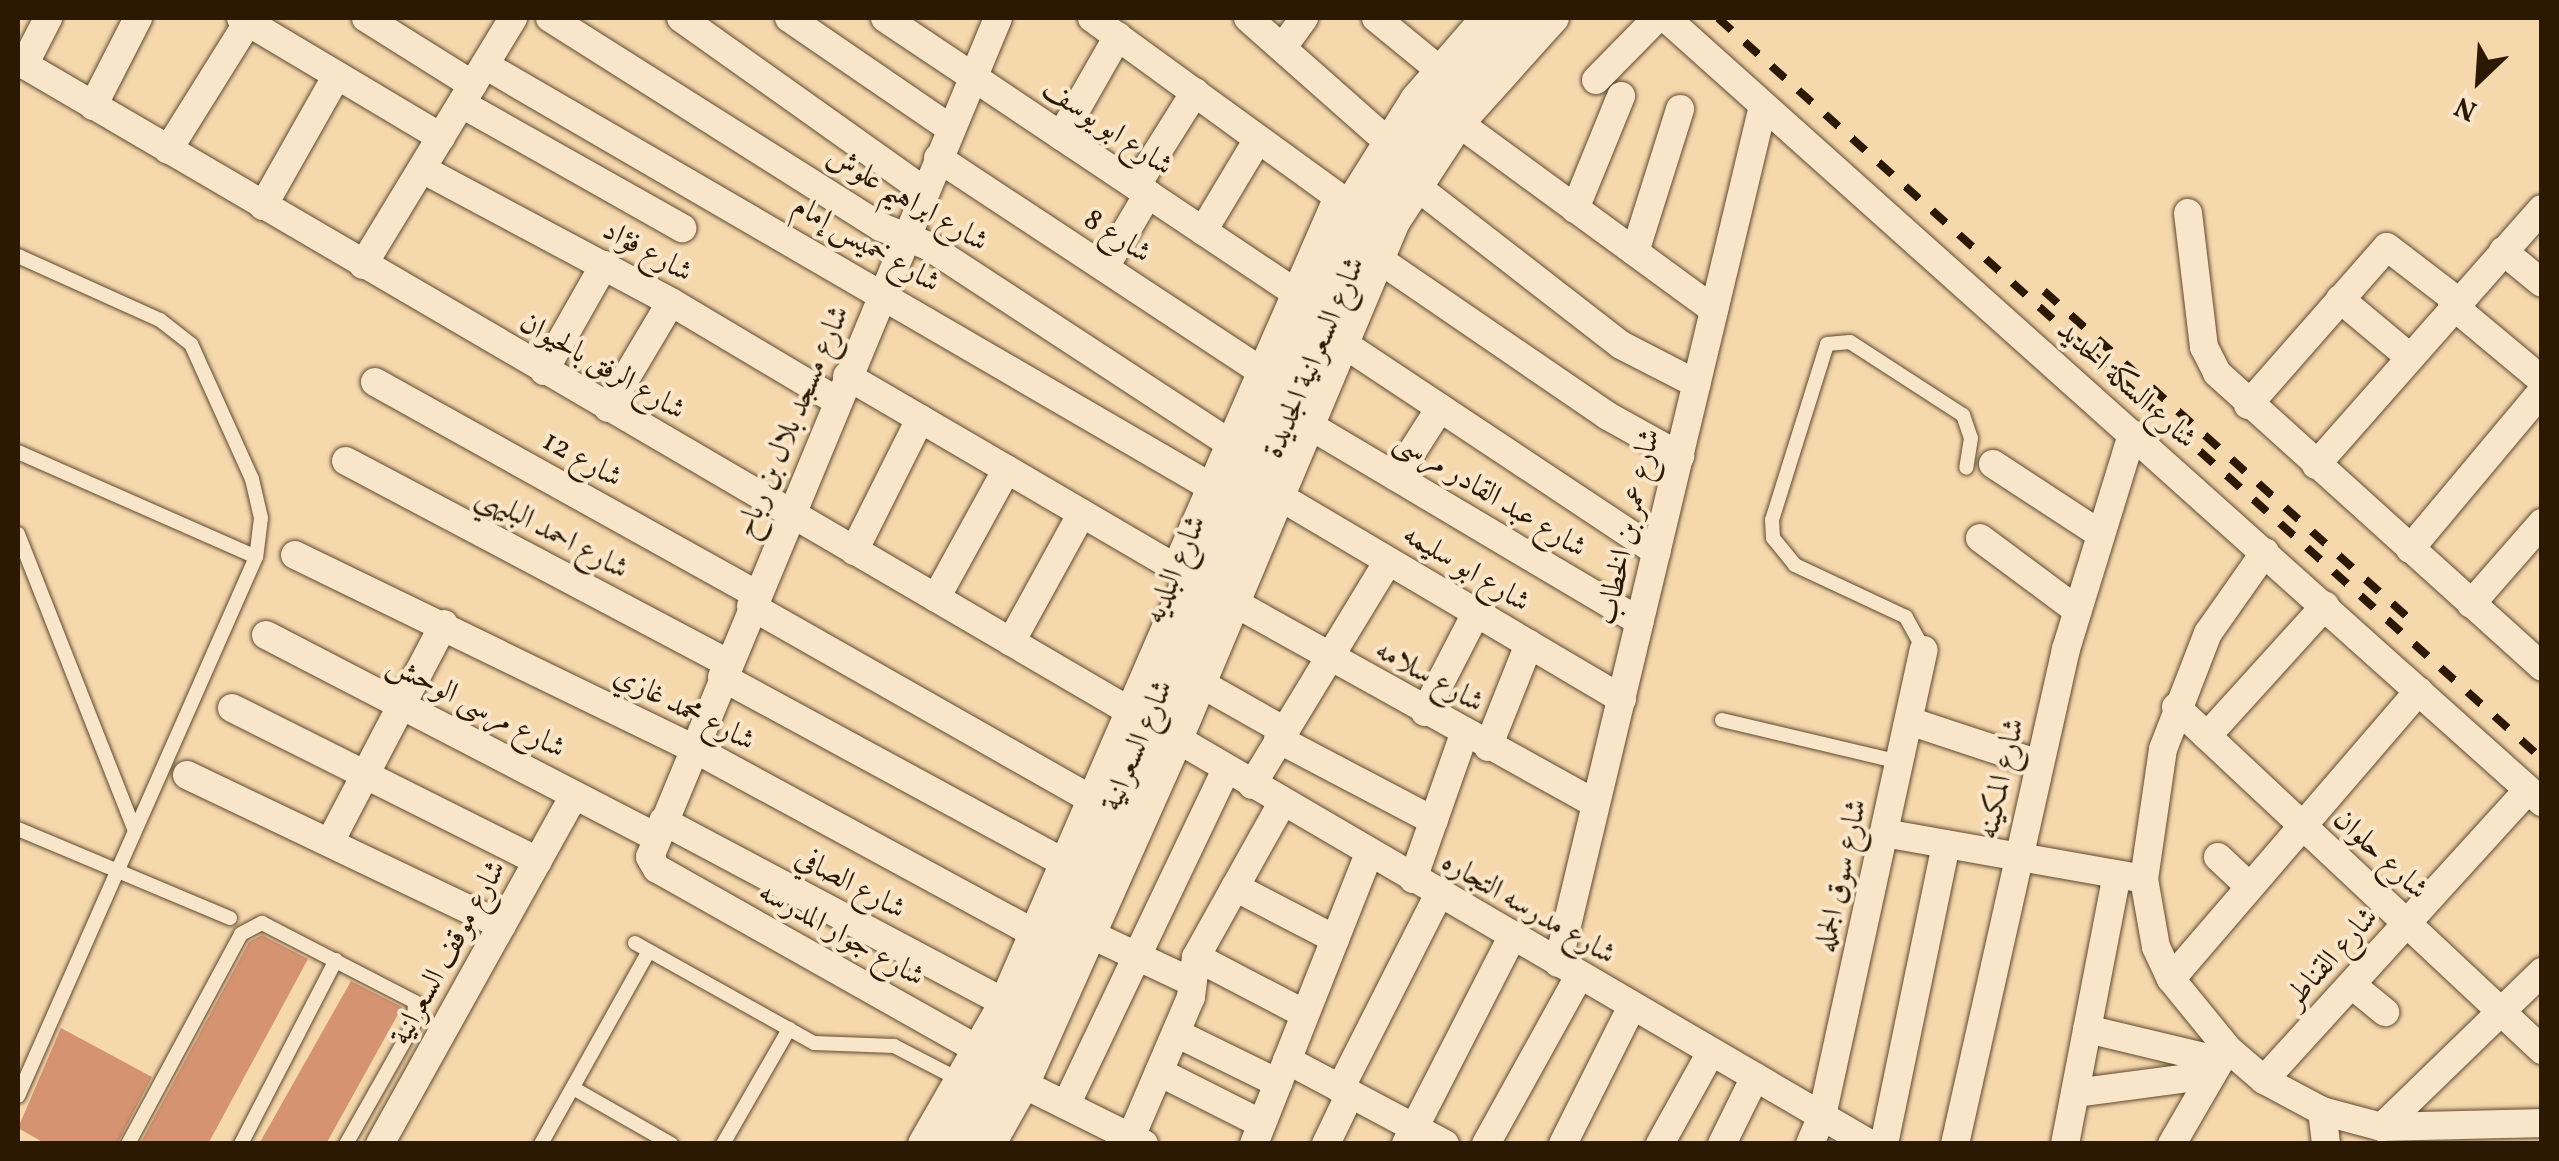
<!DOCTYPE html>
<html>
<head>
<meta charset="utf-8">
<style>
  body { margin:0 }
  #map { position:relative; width:2559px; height:1161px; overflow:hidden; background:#f6d8ad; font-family:Vollkorn,Amiri,serif }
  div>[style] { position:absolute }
  .building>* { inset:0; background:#d59372 }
  .roads { filter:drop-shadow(0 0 2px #5e492e) drop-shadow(0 0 2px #5e492e) }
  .service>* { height:14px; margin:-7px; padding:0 7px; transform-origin:7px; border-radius:7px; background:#f9e6ca }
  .minor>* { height:28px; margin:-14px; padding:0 14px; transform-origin:14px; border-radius:14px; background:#f9e6ca }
  .tertiary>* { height:35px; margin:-17.5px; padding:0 17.5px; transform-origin:17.5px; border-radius:17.5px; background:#f9e6ca }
  .rail>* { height:8px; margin-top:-4px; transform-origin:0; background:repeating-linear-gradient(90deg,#2c1903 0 18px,transparent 0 36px) }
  span { translate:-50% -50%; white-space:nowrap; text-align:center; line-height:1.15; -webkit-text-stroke:8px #f9e6ca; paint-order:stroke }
  .street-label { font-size:30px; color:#2c1903 }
  .frame { position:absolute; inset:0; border:20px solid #2c1903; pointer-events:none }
  .north { position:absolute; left:2429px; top:30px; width:100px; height:100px; -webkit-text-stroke:8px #f9e6ca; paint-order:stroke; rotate:205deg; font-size:28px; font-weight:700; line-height:40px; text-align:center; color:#2c1903 }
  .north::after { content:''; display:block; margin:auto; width:35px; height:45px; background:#2c1903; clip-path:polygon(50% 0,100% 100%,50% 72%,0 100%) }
</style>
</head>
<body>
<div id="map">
  <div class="building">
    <i style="clip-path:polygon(262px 935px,308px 959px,208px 1144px,140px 1144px,249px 942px)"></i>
    <i style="clip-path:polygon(351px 981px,402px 1007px,326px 1144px,259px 1144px)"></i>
    <i style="clip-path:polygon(61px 1028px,152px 1077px,117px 1144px,46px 1144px,18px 1128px)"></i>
  </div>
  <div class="roads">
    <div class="service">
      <i style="left:18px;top:256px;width:156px;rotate:24.3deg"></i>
      <i style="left:160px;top:320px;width:39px;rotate:38deg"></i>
      <i style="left:191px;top:344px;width:148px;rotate:65.7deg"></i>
      <i style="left:252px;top:479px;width:40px;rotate:77deg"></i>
      <i style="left:261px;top:518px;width:39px;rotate:97deg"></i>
      <i style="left:256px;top:557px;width:589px;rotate:113.82deg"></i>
      <i style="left:18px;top:452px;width:260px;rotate:23.8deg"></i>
      <i style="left:18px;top:534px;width:317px;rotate:68.5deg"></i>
      <i style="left:1924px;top:650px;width:38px;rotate:-119deg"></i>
      <i style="left:1906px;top:617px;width:123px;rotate:-154.9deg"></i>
      <i style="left:1795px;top:565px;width:35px;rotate:-129deg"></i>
      <i style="left:1773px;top:538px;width:18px;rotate:-93deg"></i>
      <i style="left:1772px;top:520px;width:184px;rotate:-72.6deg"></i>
      <i style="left:1827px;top:344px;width:23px;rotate:-5deg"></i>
      <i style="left:1850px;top:342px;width:135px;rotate:32.9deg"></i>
      <i style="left:1963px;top:415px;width:24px;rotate:71deg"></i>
      <i style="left:1971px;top:438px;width:30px;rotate:99deg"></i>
      <i style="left:1722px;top:720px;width:183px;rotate:13.3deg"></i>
      <i style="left:18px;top:829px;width:230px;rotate:22.8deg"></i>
      <i style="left:635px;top:943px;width:205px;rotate:29.2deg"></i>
      <i style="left:814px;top:1043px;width:80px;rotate:2.1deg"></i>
      <i style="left:894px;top:1046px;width:74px;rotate:27.3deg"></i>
      <i style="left:573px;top:1088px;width:113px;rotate:29.7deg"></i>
      <i style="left:128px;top:1144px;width:238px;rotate:-61.7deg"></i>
      <i style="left:241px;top:934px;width:24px;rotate:-28deg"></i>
      <i style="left:262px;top:923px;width:172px;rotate:27.3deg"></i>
      <i style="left:415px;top:1002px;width:22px;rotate:93deg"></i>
      <i style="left:414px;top:1024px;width:138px;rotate:119.5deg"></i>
      <i style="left:241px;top:1144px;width:207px;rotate:-62.7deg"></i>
      <i style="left:541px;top:1144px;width:221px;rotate:-60.8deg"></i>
      <i style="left:723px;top:1144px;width:133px;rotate:-60.1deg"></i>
    </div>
    <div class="minor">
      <i style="left:241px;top:18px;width:233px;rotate:30.8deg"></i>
      <i style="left:366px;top:18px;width:126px;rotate:32.1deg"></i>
      <i style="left:550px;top:18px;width:391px;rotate:32.3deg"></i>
      <i style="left:881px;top:227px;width:51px;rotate:22deg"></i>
      <i style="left:928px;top:246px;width:360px;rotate:33.2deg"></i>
      <i style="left:681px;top:18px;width:298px;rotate:35.4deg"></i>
      <i style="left:789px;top:18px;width:196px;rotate:34.4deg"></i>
      <i style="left:885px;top:18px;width:492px;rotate:33.8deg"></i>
      <i style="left:1092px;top:18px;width:304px;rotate:36deg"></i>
      <i style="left:1248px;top:18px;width:172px;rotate:41.5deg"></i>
      <i style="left:1376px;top:18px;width:71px;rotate:39.3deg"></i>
      <i style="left:1666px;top:18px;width:1176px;rotate:41.83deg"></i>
      <i style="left:1283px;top:47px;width:36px;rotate:-54deg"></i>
      <i style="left:18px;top:61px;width:2145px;rotate:30.32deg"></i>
      <i style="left:24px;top:65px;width:53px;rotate:-62.9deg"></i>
      <i style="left:485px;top:65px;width:840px;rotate:30.17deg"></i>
      <i style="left:1596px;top:80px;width:87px;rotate:-45.5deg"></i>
      <i style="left:462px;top:104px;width:253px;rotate:29.4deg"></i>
      <i style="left:93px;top:106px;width:99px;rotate:-62.9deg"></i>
      <i style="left:1460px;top:124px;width:315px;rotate:36.2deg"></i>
      <i style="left:1061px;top:136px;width:115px;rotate:-60.3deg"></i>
      <i style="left:168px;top:150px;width:151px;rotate:-58deg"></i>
      <i style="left:938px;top:158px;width:386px;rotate:33.4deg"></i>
      <i style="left:422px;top:169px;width:282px;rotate:28.1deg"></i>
      <i style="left:671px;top:302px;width:193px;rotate:30.8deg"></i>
      <i style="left:1136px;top:186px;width:111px;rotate:-57.9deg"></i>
      <i style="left:1416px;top:186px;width:259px;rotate:37.8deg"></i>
      <i style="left:1621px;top:345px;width:85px;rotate:27.2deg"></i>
      <i style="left:263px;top:206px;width:150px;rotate:-60.5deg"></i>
      <i style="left:1575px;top:209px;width:122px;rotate:-67.8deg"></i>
      <i style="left:2188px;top:213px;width:135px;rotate:83.2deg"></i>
      <i style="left:2204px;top:347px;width:29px;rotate:63deg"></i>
      <i style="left:2217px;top:373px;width:438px;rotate:42.1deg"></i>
      <i style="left:1203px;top:231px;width:107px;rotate:-59.1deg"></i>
      <i style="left:2503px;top:251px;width:50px;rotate:39.4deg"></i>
      <i style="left:1635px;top:252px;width:150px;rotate:-72.5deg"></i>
      <i style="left:1380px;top:260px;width:274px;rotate:34.4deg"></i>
      <i style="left:1606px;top:415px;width:85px;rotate:29deg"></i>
      <i style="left:363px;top:265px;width:289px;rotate:-58.7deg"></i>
      <i style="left:1105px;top:267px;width:85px;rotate:-59.5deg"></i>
      <i style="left:2340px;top:299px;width:87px;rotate:39.9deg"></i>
      <i style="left:2452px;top:305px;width:117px;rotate:39.8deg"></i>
      <i style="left:1341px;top:342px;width:379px;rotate:33.6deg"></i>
      <i style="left:544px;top:371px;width:122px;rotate:-60.5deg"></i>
      <i style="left:847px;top:376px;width:381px;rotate:30.3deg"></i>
      <i style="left:375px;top:382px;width:436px;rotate:29.1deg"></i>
      <i style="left:2248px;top:405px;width:210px;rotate:-48.7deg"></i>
      <i style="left:2387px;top:247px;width:87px;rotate:37.5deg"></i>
      <i style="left:608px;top:408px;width:123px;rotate:-59.3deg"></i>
      <i style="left:1307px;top:424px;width:387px;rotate:30.7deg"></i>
      <i style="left:346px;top:461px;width:432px;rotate:27.9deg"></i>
      <i style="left:1993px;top:464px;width:124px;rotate:33.2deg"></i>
      <i style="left:2316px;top:465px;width:341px;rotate:-48.6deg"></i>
      <i style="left:1396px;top:477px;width:82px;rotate:-57.5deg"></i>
      <i style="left:1277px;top:495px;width:401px;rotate:30.6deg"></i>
      <i style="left:1980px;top:538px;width:121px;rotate:36.6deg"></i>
      <i style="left:2410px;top:549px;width:206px;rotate:-50.1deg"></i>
      <i style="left:854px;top:551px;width:148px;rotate:-63.4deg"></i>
      <i style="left:2265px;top:552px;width:99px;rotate:125.1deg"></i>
      <i style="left:2208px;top:633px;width:124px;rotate:111.2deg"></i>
      <i style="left:2163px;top:749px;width:131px;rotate:98.3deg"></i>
      <i style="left:2144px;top:879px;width:69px;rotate:80deg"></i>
      <i style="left:2156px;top:947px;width:35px;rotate:65deg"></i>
      <i style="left:2171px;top:979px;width:90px;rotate:50.8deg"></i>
      <i style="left:2228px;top:1049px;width:48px;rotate:40.7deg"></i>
      <i style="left:2264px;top:1080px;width:66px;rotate:28.1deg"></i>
      <i style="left:2322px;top:1111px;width:62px;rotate:14.9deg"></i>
      <i style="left:2382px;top:1127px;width:160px;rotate:-1.4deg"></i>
      <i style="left:1182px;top:554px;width:382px;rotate:-66.4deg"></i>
      <i style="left:295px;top:555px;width:442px;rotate:25.9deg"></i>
      <i style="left:693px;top:748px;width:390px;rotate:28.5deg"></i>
      <i style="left:936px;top:598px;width:147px;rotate:-61.2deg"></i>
      <i style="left:1233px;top:602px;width:415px;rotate:29.1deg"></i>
      <i style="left:2471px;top:604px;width:108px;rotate:-48.8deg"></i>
      <i style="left:751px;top:606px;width:395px;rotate:29.6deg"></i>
      <i style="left:266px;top:635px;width:439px;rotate:27.4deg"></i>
      <i style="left:1011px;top:642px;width:147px;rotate:-61.2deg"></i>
      <i style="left:722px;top:677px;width:392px;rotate:28.5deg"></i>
      <i style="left:1200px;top:683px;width:95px;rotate:29.5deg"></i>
      <i style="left:2176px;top:707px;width:502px;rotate:43.14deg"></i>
      <i style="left:232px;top:708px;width:342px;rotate:26.6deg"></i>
      <i style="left:1425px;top:712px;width:111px;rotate:-62.7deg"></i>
      <i style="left:1909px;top:721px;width:137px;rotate:18.3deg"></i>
      <i style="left:2207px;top:736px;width:176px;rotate:-47.8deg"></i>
      <i style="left:1278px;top:739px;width:176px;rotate:27.7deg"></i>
      <i style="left:1488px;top:747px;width:111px;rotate:-68.3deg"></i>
      <i style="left:187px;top:775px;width:349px;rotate:25.5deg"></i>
      <i style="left:1252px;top:785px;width:262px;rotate:-58.7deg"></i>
      <i style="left:663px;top:821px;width:388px;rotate:28deg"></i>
      <i style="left:1884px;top:833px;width:253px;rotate:10deg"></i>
      <i style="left:330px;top:842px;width:246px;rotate:-62.4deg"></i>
      <i style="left:2218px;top:857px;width:42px;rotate:43.1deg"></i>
      <i style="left:1413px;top:879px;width:154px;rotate:-70.6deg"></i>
      <i style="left:1235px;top:887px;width:113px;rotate:27.5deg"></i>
      <i style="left:1092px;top:935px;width:110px;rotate:25.2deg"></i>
      <i style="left:1196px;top:957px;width:123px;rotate:27.6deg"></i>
      <i style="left:1558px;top:963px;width:881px;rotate:-76.55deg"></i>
      <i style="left:2171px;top:979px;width:380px;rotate:-49.3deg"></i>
      <i style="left:2352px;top:985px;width:43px;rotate:39.3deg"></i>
      <i style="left:2087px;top:1029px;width:137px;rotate:13.5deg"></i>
      <i style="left:1176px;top:1033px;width:114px;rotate:26.1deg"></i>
      <i style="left:993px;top:1058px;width:386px;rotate:-150.6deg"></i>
      <i style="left:657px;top:869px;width:14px;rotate:-120deg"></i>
      <i style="left:650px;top:857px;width:908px;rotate:-67.47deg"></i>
      <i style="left:1287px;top:1060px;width:179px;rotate:28deg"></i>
      <i style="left:1159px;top:1072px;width:115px;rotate:26.8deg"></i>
      <i style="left:2264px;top:1080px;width:392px;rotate:-47.7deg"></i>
      <i style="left:1025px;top:1085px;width:133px;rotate:26.4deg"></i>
      <i style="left:1340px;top:1089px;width:219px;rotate:-63.1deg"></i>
      <i style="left:2075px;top:1093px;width:138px;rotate:-7.5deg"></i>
      <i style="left:1066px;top:1105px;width:372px;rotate:-64.5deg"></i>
      <i style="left:2322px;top:1111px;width:33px;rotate:83deg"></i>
      <i style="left:2382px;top:1127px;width:223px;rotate:-44.1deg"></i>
      <i style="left:380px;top:1144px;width:399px;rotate:-60.9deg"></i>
      <i style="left:992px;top:1144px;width:68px;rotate:-60.8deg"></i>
      <i style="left:1025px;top:1085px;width:376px;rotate:-66deg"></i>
      <i style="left:1178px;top:741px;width:563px;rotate:-67.22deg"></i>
      <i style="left:1396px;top:222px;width:117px;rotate:-56.9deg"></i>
      <i style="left:1460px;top:124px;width:142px;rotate:-48.1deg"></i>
      <i style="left:1128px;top:1144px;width:160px;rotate:-66.8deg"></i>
      <i style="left:1191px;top:997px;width:40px;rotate:-82.9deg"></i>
      <i style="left:1196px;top:957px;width:176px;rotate:-60.8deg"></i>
      <i style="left:1254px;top:1144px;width:312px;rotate:-68.4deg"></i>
      <i style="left:1326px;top:1144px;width:55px;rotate:-64.4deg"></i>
      <i style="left:1406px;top:1144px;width:233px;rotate:-62.9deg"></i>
      <i style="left:1486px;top:1144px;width:192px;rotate:-61deg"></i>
      <i style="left:1563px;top:1144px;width:154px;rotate:-63.4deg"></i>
      <i style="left:1660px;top:1144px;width:105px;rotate:-61deg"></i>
      <i style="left:1722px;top:1144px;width:75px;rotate:-63.8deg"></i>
      <i style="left:1810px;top:1144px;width:30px;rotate:-67deg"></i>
      <i style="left:1822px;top:1116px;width:477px;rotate:-77.7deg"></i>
      <i style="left:1884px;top:1144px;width:306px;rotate:-78.3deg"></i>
      <i style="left:1955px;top:1144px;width:507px;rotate:-77.36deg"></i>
      <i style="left:2066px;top:649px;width:225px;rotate:-72.9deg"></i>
      <i style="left:2065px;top:1144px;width:274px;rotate:-79.1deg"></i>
      <i style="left:2172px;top:1144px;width:94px;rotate:-59.9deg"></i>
    </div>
    <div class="tertiary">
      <i style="left:925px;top:1144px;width:163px;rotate:-60.1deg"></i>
      <i style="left:1006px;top:1003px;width:876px;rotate:-66.54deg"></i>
      <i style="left:1355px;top:199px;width:117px;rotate:-57.9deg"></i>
      <i style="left:1417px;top:100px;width:108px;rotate:-49.1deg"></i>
      <i style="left:962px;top:1144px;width:166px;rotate:-60.8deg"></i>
      <i style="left:1043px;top:999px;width:853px;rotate:-66.95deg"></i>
      <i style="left:1377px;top:214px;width:123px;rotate:-58.2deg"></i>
      <i style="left:1442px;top:109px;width:122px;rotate:-48deg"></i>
    </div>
  </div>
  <div class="rail">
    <i style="left:1718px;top:18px;width:1108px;rotate:41.96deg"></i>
    <i style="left:2044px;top:291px;width:489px;rotate:41.9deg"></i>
  </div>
  <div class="street-label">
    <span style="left:1107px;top:128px;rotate:34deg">شارع ابو يوسف</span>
    <span style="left:907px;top:200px;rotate:30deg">شارع ابراهيم علوش</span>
    <span style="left:1117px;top:237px;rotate:33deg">شارع 8</span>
    <span style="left:866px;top:245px;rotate:30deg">شارع خميس إمام</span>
    <span style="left:647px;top:252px;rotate:29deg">شارع فؤاد</span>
    <span style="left:1315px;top:358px;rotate:-67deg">شارع السعرانية الجديدة</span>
    <span style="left:602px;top:367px;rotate:30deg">شارع الرفق بالحيوان</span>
    <span style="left:2126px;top:385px;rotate:42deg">شارع السكة الحديد</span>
    <span style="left:793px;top:422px;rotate:-67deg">شارع مسجد بلال بن رباح</span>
    <span style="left:582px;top:460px;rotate:29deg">شارع 12</span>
    <span style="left:1490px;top:495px;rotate:31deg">شارع عبد القادر مرسى</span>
    <span style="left:1629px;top:527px;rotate:-77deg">شارع عمر بن الخطاب</span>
    <span style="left:552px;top:533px;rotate:28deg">شارع احمد البليهي</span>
    <span style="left:1466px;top:569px;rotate:31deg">شارع ابو سليمه</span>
    <span style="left:1176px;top:570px;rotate:-67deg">شارع البلديه</span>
    <span style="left:1429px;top:677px;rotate:29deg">شارع سلامه</span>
    <span style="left:476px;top:707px;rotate:27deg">شارع مرسى الوحش</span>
    <span style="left:684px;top:709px;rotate:27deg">شارع محمد غازي</span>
    <span style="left:1138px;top:746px;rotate:-67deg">شارع السعرانية</span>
    <span style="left:2002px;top:779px;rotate:-77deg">شارع المكينه</span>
    <span style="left:2380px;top:855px;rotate:43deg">شارع حلوان</span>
    <span style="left:1842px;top:876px;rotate:-78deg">شارع سوق الجمله</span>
    <span style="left:850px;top:884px;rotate:28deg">شارع الصافي</span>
    <span style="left:1528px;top:909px;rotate:30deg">شارع مدرسه التجاره</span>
    <span style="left:841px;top:935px;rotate:29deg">شارع جوار المدرسه</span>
    <span style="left:449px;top:953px;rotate:-61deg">شارع موقف السعرانية</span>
    <span style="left:2332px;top:958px;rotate:-48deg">شارع القناطر</span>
  </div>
  <div class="frame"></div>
  <div class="north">N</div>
</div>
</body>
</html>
